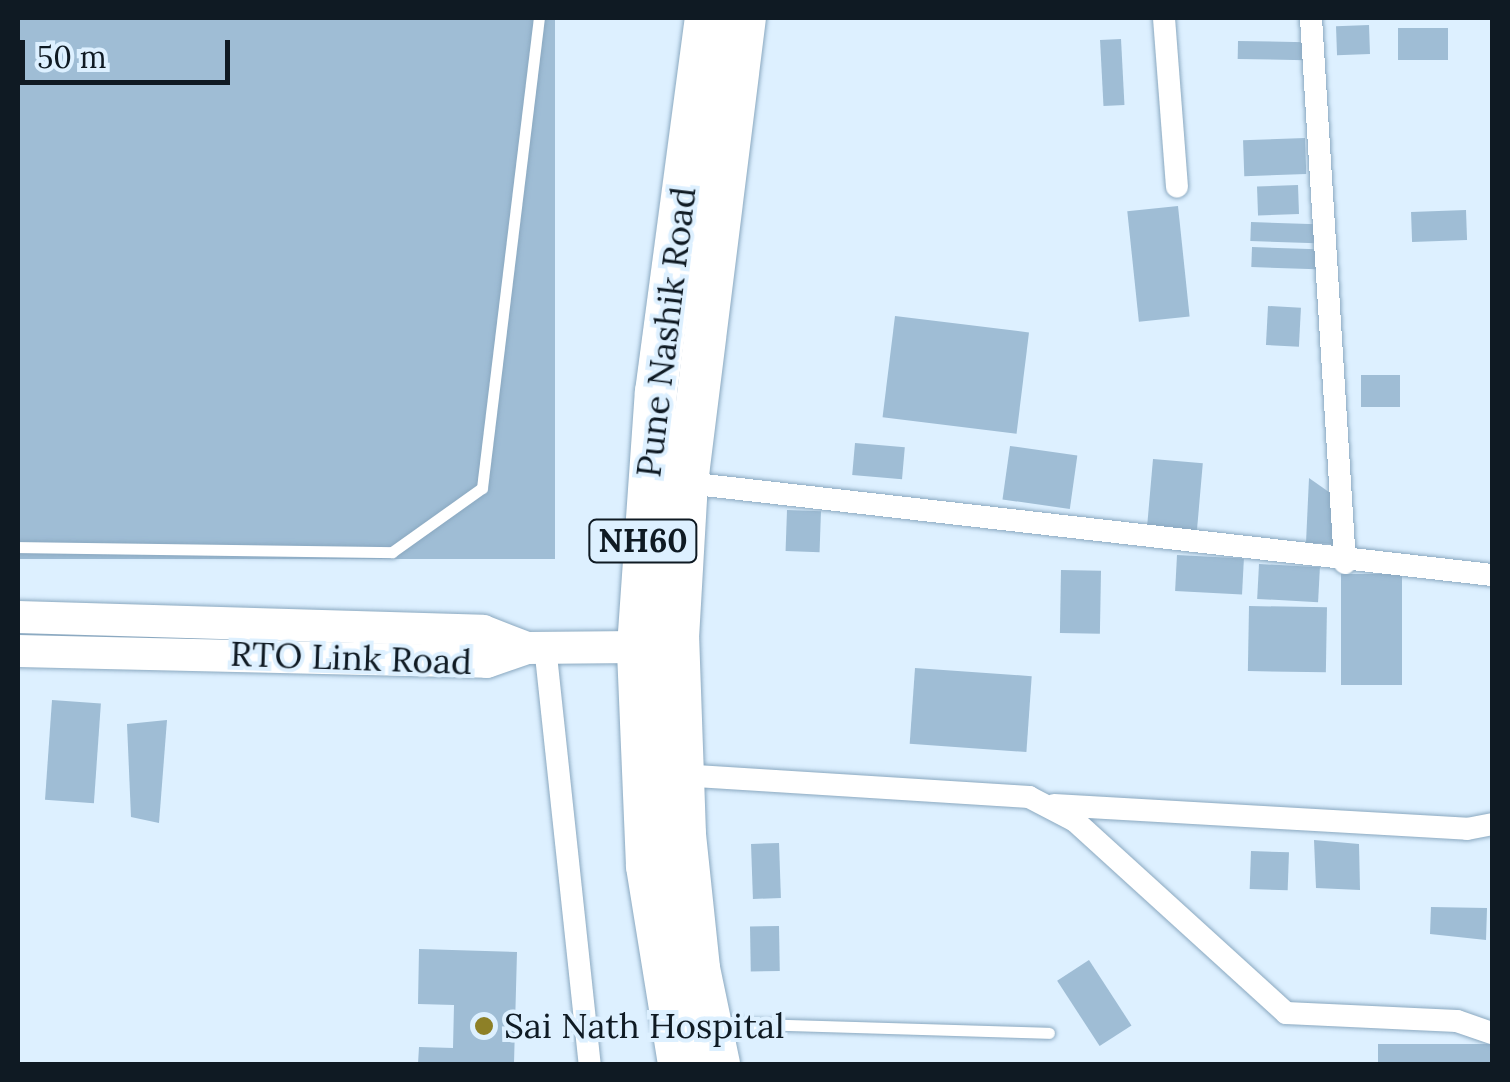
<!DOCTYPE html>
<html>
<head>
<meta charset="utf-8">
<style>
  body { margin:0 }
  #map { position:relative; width:1510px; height:1082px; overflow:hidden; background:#ddf0ff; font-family:Lora,serif }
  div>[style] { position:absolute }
  .building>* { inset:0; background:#9fbdd5; transform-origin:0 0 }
  .roads { filter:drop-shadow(0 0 2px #8aa8c0) drop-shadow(0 0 2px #8aa8c0) }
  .lane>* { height:11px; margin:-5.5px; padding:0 5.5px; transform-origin:5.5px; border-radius:5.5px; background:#fff }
  .street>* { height:22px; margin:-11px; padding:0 11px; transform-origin:11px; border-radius:11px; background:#fff }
  .secondary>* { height:32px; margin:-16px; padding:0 16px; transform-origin:16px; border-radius:16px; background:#fff }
  .highway>* { height:42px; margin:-21px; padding:0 21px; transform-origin:21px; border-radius:21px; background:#fff }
  .dots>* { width:28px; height:28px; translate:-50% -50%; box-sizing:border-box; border:5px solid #ddf0ff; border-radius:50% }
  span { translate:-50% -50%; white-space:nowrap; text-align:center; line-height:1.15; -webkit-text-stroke:8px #ddf0ff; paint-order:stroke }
  .shield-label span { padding:2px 8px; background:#ddf0ff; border:2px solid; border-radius:8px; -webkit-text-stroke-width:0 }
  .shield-label { font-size:32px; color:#0f1a23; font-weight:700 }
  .street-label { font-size:35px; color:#0f1a23 }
  .poi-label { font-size:35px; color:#0f1a23 }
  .left { translate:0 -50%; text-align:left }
  .frame { position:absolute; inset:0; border:20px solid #0f1a23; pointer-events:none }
  .scale { position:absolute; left:20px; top:40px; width:210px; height:45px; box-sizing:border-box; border:5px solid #0f1a23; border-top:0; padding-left:12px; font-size:30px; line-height:35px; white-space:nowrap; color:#0f1a23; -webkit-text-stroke:8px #ddf0ff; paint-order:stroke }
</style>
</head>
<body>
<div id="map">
  <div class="building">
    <i style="left:18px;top:18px;width:537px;height:541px"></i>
    <i style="left:1369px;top:25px;width:29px;height:33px;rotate:88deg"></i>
    <i style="left:1448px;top:28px;width:32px;height:50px;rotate:90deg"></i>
    <i style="left:1121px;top:39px;width:66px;height:21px;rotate:87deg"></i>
    <i style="left:1238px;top:41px;width:68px;height:18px;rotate:1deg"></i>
    <i style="left:1305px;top:138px;width:36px;height:62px;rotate:88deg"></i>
    <i style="left:1298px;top:185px;width:29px;height:41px;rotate:88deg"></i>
    <i style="left:1178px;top:206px;width:111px;height:51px;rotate:84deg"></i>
    <i style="left:1466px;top:210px;width:30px;height:55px;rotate:88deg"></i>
    <i style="left:1251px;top:222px;width:66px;height:19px;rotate:2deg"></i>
    <i style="left:1252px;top:247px;width:65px;height:20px;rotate:2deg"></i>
    <i style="left:1268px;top:306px;width:33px;height:39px;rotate:3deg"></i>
    <i style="left:895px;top:316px;width:135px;height:102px;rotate:7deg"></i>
    <i style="left:1361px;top:375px;width:39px;height:32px"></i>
    <i style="left:855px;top:443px;width:50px;height:32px;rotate:5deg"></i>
    <i style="left:1010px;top:446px;width:68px;height:54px;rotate:8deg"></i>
    <i style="left:1153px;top:459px;width:50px;height:73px;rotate:5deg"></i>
    <i style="clip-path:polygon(1309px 478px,1336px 497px,1334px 544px,1306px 543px)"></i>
    <i style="left:787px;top:510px;width:34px;height:41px;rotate:2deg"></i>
    <i style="left:1177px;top:555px;width:67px;height:36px;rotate:3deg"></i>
    <i style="left:1259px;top:564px;width:61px;height:35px;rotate:3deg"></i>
    <i style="left:1061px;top:570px;width:40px;height:63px;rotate:1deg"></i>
    <i style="left:1341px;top:574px;width:61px;height:111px"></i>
    <i style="left:1249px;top:606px;width:78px;height:65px;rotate:1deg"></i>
    <i style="left:915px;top:668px;width:117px;height:76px;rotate:4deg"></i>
    <i style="left:52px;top:700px;width:49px;height:100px;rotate:4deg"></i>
    <i style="clip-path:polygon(167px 720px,159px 823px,131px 817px,127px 724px)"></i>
    <i style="clip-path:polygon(1314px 840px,1359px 844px,1360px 890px,1316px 888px)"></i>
    <i style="left:779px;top:843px;width:55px;height:28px;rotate:88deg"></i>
    <i style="left:1251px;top:851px;width:38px;height:38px;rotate:2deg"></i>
    <i style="clip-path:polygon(1431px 907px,1487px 908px,1486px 940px,1430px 934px)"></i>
    <i style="left:779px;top:926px;width:45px;height:29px;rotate:89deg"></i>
    <i style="clip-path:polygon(419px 949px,517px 952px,514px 1064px,418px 1064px,419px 1047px,453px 1048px,454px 1005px,418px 1004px)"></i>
    <i style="left:1089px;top:960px;width:78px;height:38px;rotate:57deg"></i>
    <i style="left:1492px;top:1044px;width:20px;height:114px;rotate:90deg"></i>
  </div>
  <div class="roads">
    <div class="lane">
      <i style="left:18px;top:547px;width:374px;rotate:0.8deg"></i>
      <i style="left:392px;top:552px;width:110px;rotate:-35.4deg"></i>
      <i style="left:482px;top:488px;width:473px;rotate:-83.1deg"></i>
      <i style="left:719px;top:1023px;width:330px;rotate:1.7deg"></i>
    </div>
    <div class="street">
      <i style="left:1164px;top:18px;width:169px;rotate:85.6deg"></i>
      <i style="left:1311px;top:18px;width:546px;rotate:86.43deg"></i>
      <i style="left:687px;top:483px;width:810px;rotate:6.52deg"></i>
      <i style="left:545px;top:646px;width:420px;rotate:83.9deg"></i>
      <i style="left:680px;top:775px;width:350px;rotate:3.6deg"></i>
      <i style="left:1029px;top:797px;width:52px;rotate:27.6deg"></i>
      <i style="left:1075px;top:821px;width:285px;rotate:42.3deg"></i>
      <i style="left:1286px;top:1013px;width:171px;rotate:2.7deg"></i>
      <i style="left:1457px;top:1021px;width:37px;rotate:19deg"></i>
      <i style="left:1054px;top:805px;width:414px;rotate:3.3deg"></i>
      <i style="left:1467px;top:829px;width:25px;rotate:-11deg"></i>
    </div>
    <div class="secondary">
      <i style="left:18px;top:617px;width:465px;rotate:1.7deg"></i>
      <i style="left:483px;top:631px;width:47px;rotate:21.1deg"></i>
      <i style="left:18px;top:651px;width:469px;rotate:1.3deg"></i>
      <i style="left:487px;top:662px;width:42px;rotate:-19.3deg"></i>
      <i style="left:527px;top:648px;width:111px;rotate:-0.5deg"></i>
    </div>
    <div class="highway">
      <i style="left:679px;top:1064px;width:201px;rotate:-99.2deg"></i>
      <i style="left:647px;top:866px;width:219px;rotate:-92.4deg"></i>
      <i style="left:638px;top:647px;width:256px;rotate:-86deg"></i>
      <i style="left:656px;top:392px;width:377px;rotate:-82.4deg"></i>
      <i style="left:719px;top:1064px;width:98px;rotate:-101.8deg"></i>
      <i style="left:699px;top:968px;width:135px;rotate:-96deg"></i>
      <i style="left:685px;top:834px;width:196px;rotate:-92deg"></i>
      <i style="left:678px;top:638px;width:155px;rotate:-86.7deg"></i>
      <i style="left:687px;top:483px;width:469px;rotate:-82.9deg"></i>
    </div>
  </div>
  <div class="dots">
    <i style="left:484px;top:1026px;background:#8d8027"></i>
  </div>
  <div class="shield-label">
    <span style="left:643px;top:541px">NH60</span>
  </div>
  <div class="street-label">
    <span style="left:666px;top:332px;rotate:-83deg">Pune Nashik Road</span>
    <span style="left:351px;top:658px;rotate:2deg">RTO Link Road</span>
  </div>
  <div class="poi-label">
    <span class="left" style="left:504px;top:1026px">Sai Nath Hospital</span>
  </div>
  <div class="frame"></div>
  <div class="scale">50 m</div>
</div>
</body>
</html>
